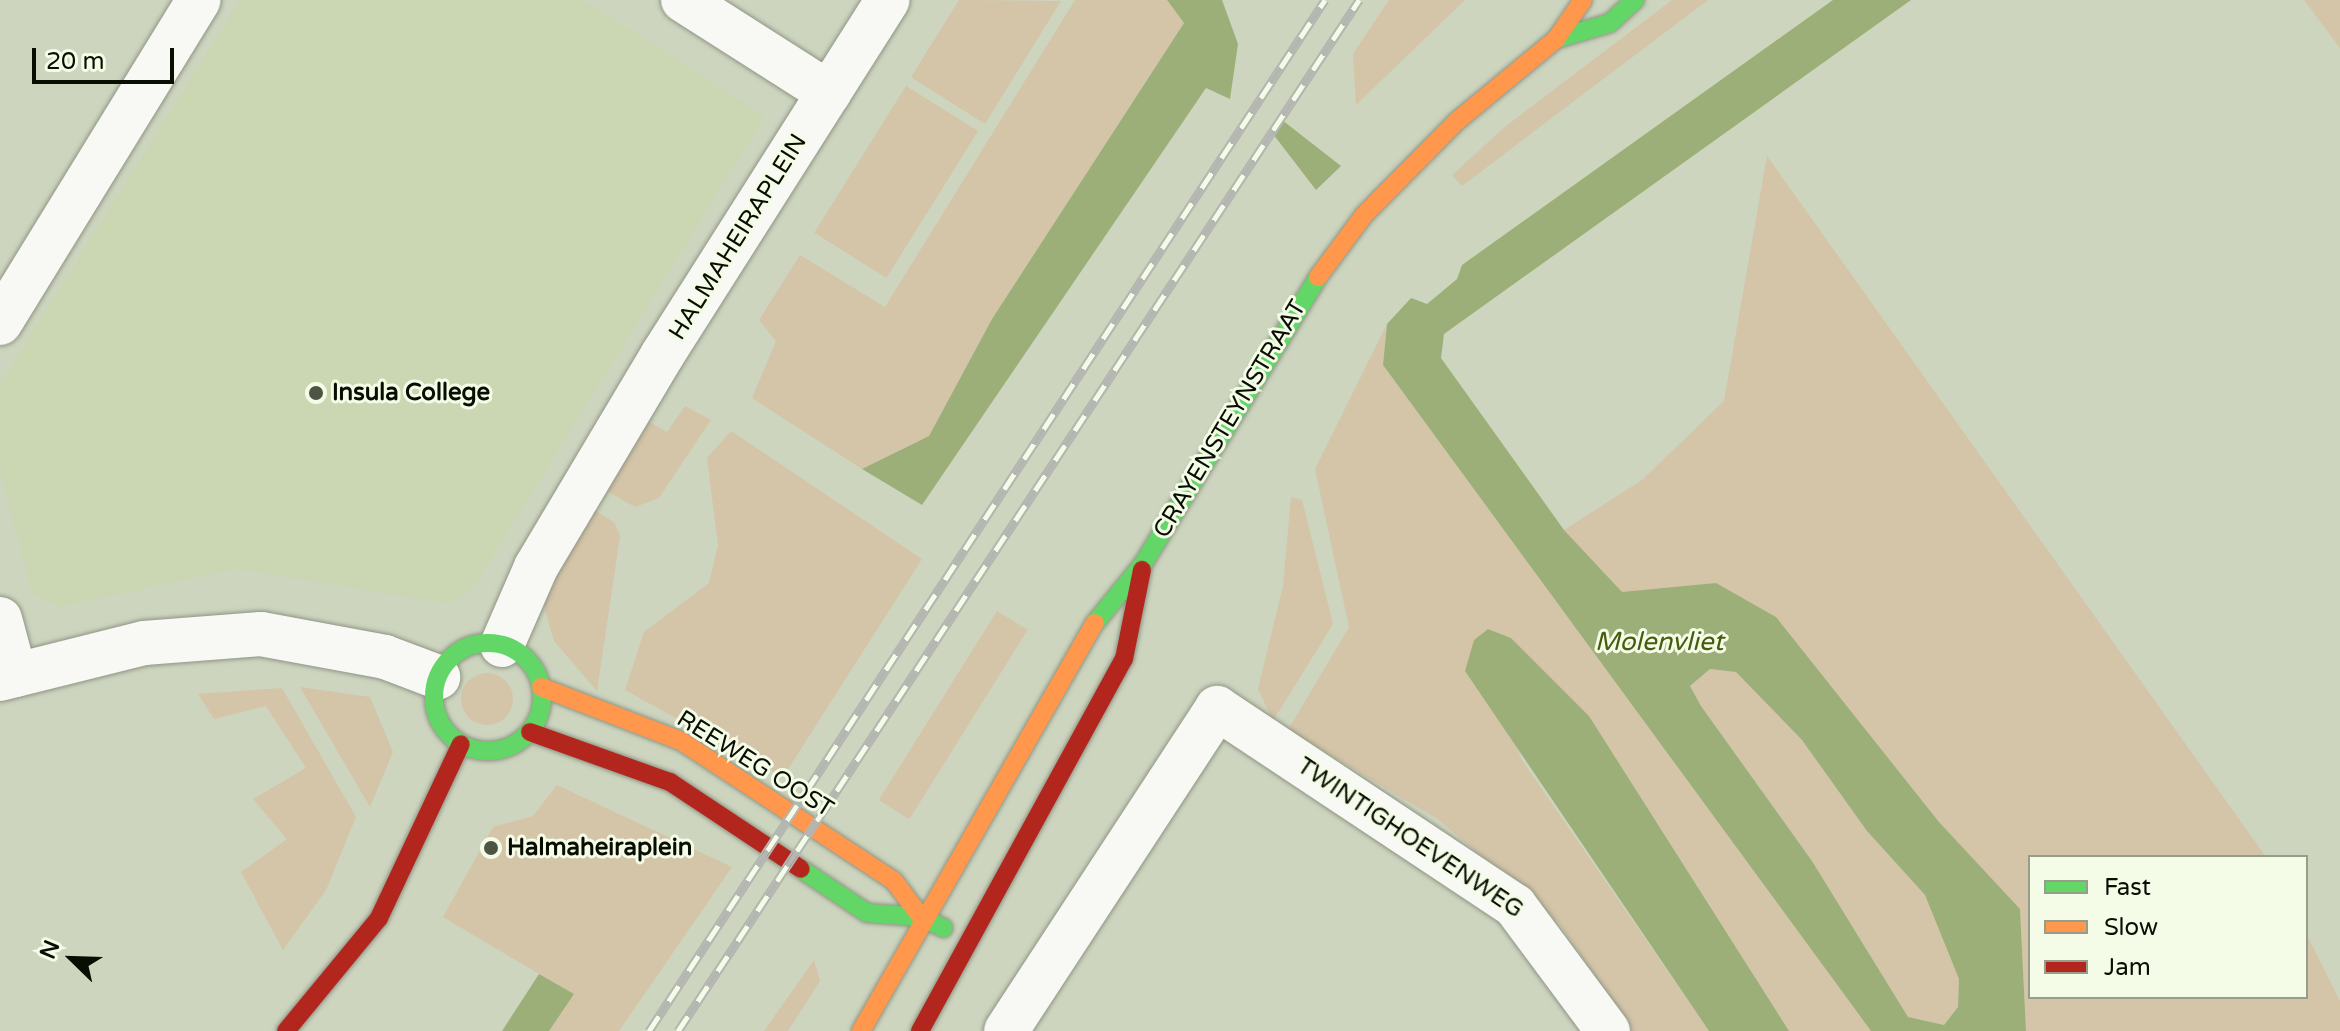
<!DOCTYPE html>
<html>
<head>
<meta charset="utf-8">
<style>
  body { margin:0 }
  #map { position:relative; width:2340px; height:1031px; overflow:hidden; background:#cdd5bf; font-family:"Varela Round",sans-serif }
  div>[style] { position:absolute }
  .built>* { inset:0; background:#cad7b2 }
  .green>* { inset:0; background:#d4c4a8; transform-origin:0 0 }
  .round { border-radius:50% }
  .water>* { inset:0; background:#9daf78 }
  .roads { filter:drop-shadow(0 0 2px #8f9584) drop-shadow(0 0 2px #8f9584) }
  .street>* { height:44px; margin:-22px; padding:0 22px; transform-origin:22px; border-radius:22px; background:#f8f9f5 }
  .fast>* { height:18px; margin:-9px; padding:0 9px; transform-origin:9px; border-radius:9px; background:#63d668 }
  .fast>.ring { margin:-9px; padding:0; box-sizing:content-box; background:none; border:18px solid #63d668; border-radius:50% }
  .slow>* { height:18px; margin:-9px; padding:0 9px; transform-origin:9px; border-radius:9px; background:#ff974d }
  .jam>* { height:18px; margin:-9px; padding:0 9px; transform-origin:9px; border-radius:9px; background:#b3261e }
  .rail>* { height:9px; margin-top:-4.5px; transform-origin:0; background:repeating-linear-gradient(90deg,#f4fce7 0 18px,#b4b6b1 0 36px); box-sizing:border-box; border-block:2px solid #b4b6b1 }
  .dots>* { width:22px; height:22px; translate:-50% -50%; box-sizing:border-box; border:4px solid #f4fce7; border-radius:50% }
  span { translate:-50% -50%; white-space:nowrap; text-align:center; line-height:1.15; -webkit-text-stroke:6px #f4fce7; paint-order:stroke }
  .street-label { font-size:24px; color:#090e02 }
  .poi-label { font-size:24px; color:#090e02; font-weight:700 }
  .left { translate:0 -50%; text-align:left }
  .water-label { font-size:26px; color:#475c0e; font-style:italic }
  .legend { position:absolute; left:2028px; top:855px; width:280px; height:144px; box-sizing:border-box; background:#f4fce7; border:2px solid #969d8b; margin:0; padding:10px 14px; list-style:none; font-size:24px; color:#090e02 }
  .legend li { display:flex; align-items:center; gap:16px; height:40px }
  .legend b { width:40px; border:2px solid #969d8b }
  .north { position:absolute; left:32px; top:919px; width:80px; height:80px; -webkit-text-stroke:6px #f4fce7; paint-order:stroke; rotate:293deg; font-size:22px; font-weight:700; line-height:32px; text-align:center; color:#090e02 }
  .north::after { content:''; display:block; margin:auto; width:28px; height:36px; background:#090e02; clip-path:polygon(50% 0,100% 100%,50% 72%,0 100%) }
  .scale { position:absolute; left:32px; top:48px; width:142px; height:36px; box-sizing:border-box; border:4px solid #090e02; border-top:0; padding-left:10px; font-size:24px; line-height:28px; white-space:nowrap; color:#090e02; -webkit-text-stroke:6px #f4fce7; paint-order:stroke }
</style>
</head>
<body>
<div id="map">
  <div class="built">
    <i style="clip-path:polygon(240px 0,583px 0,765px 116px,473px 588px,448px 604px,236px 569px,59px 607px,32px 593px,0 469px,0 384px)"></i>
  </div>
  <div class="green">
    <i style="clip-path:polygon(959px 0,1061px 1px,985px 124px,911px 77px)"></i>
    <i style="clip-path:polygon(1075px 0,1167px 0,1184px 23px,992px 319px,929px 436px,862px 469px,752px 398px,776px 341px,759px 320px,800px 255px,885px 307px)"></i>
    <i style="clip-path:polygon(1389px 0,1465px 0,1356px 105px,1353px 54px)"></i>
    <i style="clip-path:polygon(1672px 0,1708px 0,1462px 186px,1452px 175px,1506px 126px)"></i>
    <i style="clip-path:polygon(2304px 0,2340px 0,2340px 48px)"></i>
    <i style="left:906px;top:86px;width:85px;height:173px;rotate:32deg"></i>
    <i style="clip-path:polygon(1767px 156px,2266px 857px,2030px 857px,2030px 997px,2306px 997px,2306px 933px,2340px 1001px,2340px 1031px,2026px 1031px,2020px 909px,1939px 822px,1776px 617px,1716px 583px,1622px 593px,1564px 530px,1642px 480px,1724px 401px)"></i>
    <i style="clip-path:polygon(1387px 324px,1383px 365px,1871px 1031px,1789px 1031px,1589px 716px,1511px 638px,1488px 629px,1474px 640px,1522px 760px,1709px 1031px,1632px 1031px,1559px 923px,1439px 820px,1288px 730px,1349px 627px,1315px 469px)"></i>
    <i style="clip-path:polygon(685px 406px,711px 420px,659px 498px,635px 507px,607px 491px,649px 422px,667px 432px)"></i>
    <i style="clip-path:polygon(731px 431px,922px 559px,783px 777px,625px 690px,644px 632px,709px 583px,718px 545px,707px 458px)"></i>
    <i style="clip-path:polygon(1291px 497px,1302px 500px,1333px 624px,1273px 721px,1258px 689px,1283px 586px)"></i>
    <i style="clip-path:polygon(594px 510px,614px 522px,620px 536px,597px 691px,554px 641px,544px 607px,549px 584px)"></i>
    <i style="left:997px;top:611px;width:36px;height:223px;rotate:32deg"></i>
    <i style="clip-path:polygon(1710px 669px,1736px 672px,1802px 740px,1867px 831px,1925px 895px,1959px 979px,1958px 1007px,1944px 1025px,1908px 1017px,1812px 861px,1701px 706px,1690px 686px)"></i>
    <i class="round" style="left:461px;top:673px;width:52px;height:52px"></i>
    <i style="clip-path:polygon(300px 687px,370px 697px,393px 752px,370px 807px)"></i>
    <i style="clip-path:polygon(282px 688px,356px 817px,326px 890px,283px 950px,241px 872px,287px 839px,253px 799px,306px 768px,266px 706px,214px 719px,198px 694px)"></i>
    <i style="clip-path:polygon(557px 785px,732px 867px,619px 1031px,549px 1031px,573px 994px,443px 917px,493px 827px,533px 816px)"></i>
    <i style="clip-path:polygon(814px 960px,820px 981px,788px 1031px,764px 1031px)"></i>
  </div>
  <div class="water">
    <i style="clip-path:polygon(1167px 0,1222px 0,1238px 44px,1230px 99px,1206px 88px,922px 505px,862px 469px,929px 436px,992px 319px,1184px 23px)"></i>
    <i style="clip-path:polygon(evenodd,1833px 0,1911px 0,1444px 334px,1441px 358px,1564px 530px,1622px 592px,1716px 583px,1776px 617px,1939px 822px,2020px 909px,2026px 1031px,1871px 1031px,1383px 365px,1387px 324px,1411px 298px,1427px 304px,1457px 279px,1462px 265px,1833px 0,1710px 669px,1736px 672px,1802px 740px,1867px 831px,1925px 895px,1959px 979px,1958px 1007px,1944px 1025px,1908px 1017px,1812px 861px,1701px 706px,1690px 686px,1710px 669px)"></i>
    <i style="clip-path:polygon(1282px 120px,1341px 166px,1316px 190px,1273px 134px)"></i>
    <i style="clip-path:polygon(1488px 629px,1511px 638px,1589px 716px,1789px 1031px,1709px 1031px,1465px 671px,1474px 640px)"></i>
    <i style="clip-path:polygon(539px 974px,574px 994px,549px 1031px,502px 1031px)"></i>
  </div>
  <div class="roads">
    <div class="street">
      <i style="left:683px;top:0;width:173px;rotate:32.5deg"></i>
      <i style="left:0;top:323px;width:379px;rotate:-58.4deg"></i>
      <i style="left:0;top:619px;width:58px;rotate:75deg"></i>
      <i style="left:502px;top:645px;width:85px;rotate:-66.4deg"></i>
      <i style="left:536px;top:567px;width:248px;rotate:-59.2deg"></i>
      <i style="left:663px;top:354px;width:419px;rotate:-57.6deg"></i>
      <i style="left:0;top:679px;width:148px;rotate:-14deg"></i>
      <i style="left:144px;top:643px;width:117px;rotate:-4.4deg"></i>
      <i style="left:261px;top:634px;width:126px;rotate:10.5deg"></i>
      <i style="left:385px;top:657px;width:57px;rotate:20.7deg"></i>
      <i style="left:1006px;top:1031px;width:386px;rotate:-56.8deg"></i>
      <i style="left:1217px;top:708px;width:358px;rotate:33.6deg"></i>
      <i style="left:1515px;top:906px;width:156px;rotate:53.4deg"></i>
    </div>
    <div class="fast">
      <i style="left:1556px;top:39px;width:56px;rotate:-16.5deg"></i>
      <i style="left:1610px;top:23px;width:34px;rotate:-43deg"></i>
      <i style="left:1095px;top:623px;width:76px;rotate:-50.9deg"></i>
      <i style="left:1143px;top:564px;width:336px;rotate:-58.6deg"></i>
      <i class="ring" style="left:434px;top:643px;width:90px;height:90px"></i>
      <i style="left:801px;top:869px;width:79px;rotate:33.7deg"></i>
      <i style="left:867px;top:913px;width:54px;rotate:4.2deg"></i>
      <i style="left:921px;top:917px;width:25px;rotate:26deg"></i>
    </div>
    <div class="slow">
      <i style="left:1318px;top:277px;width:77px;rotate:-53.4deg"></i>
      <i style="left:1364px;top:215px;width:132px;rotate:-45.3deg"></i>
      <i style="left:1457px;top:121px;width:129px;rotate:-39.6deg"></i>
      <i style="left:1556px;top:39px;width:47px;rotate:-55.3deg"></i>
      <i style="left:541px;top:687px;width:150px;rotate:21.1deg"></i>
      <i style="left:681px;top:741px;width:255px;rotate:33.3deg"></i>
      <i style="left:894px;top:881px;width:45px;rotate:53.1deg"></i>
      <i style="left:861px;top:1031px;width:470px;rotate:-60.2deg"></i>
    </div>
    <div class="jam">
      <i style="left:530px;top:732px;width:149px;rotate:19.7deg"></i>
      <i style="left:670px;top:782px;width:157px;rotate:33.6deg"></i>
      <i style="left:286px;top:1031px;width:146px;rotate:-50.5deg"></i>
      <i style="left:379px;top:918px;width:192px;rotate:-64.8deg"></i>
      <i style="left:920px;top:1031px;width:424px;rotate:-61.3deg"></i>
      <i style="left:1124px;top:659px;width:91px;rotate:-78.6deg"></i>
    </div>
  </div>
  <div class="rail">
    <i style="left:649px;top:1031px;width:1233px;rotate:-56.75deg"></i>
    <i style="left:678px;top:1031px;width:1236px;rotate:-56.55deg"></i>
  </div>
  <div class="dots">
    <i style="left:316px;top:393px;background:#4e5444"></i>
    <i style="left:491px;top:848px;background:#4e5444"></i>
  </div>
  <div class="street-label">
    <span style="left:738px;top:237px;rotate:-58deg">HALMAHEIRAPLEIN</span>
    <span style="left:1230px;top:419px;rotate:-59deg">CRAYENSTEYNSTRAAT</span>
    <span style="left:755px;top:764px;rotate:32deg">REEWEG OOST</span>
    <span style="left:1410px;top:838px;rotate:34deg">TWINTIGHOEVENWEG</span>
  </div>
  <div class="poi-label">
    <span class="left" style="left:332px;top:393px">Insula College</span>
    <span class="left" style="left:507px;top:848px">Halmaheiraplein</span>
  </div>
  <div class="water-label">
    <span style="left:1659px;top:642px">Molenvliet</span>
  </div>
  <ul class="legend">
  <li><b style="height:10px;background:#63d668"></b>Fast</li>
  <li><b style="height:10px;background:#ff974d"></b>Slow</li>
  <li><b style="height:10px;background:#b3261e"></b>Jam</li>
  </ul>
  <div class="north">N</div>
  <div class="scale">20 m</div>
</div>
</body>
</html>
